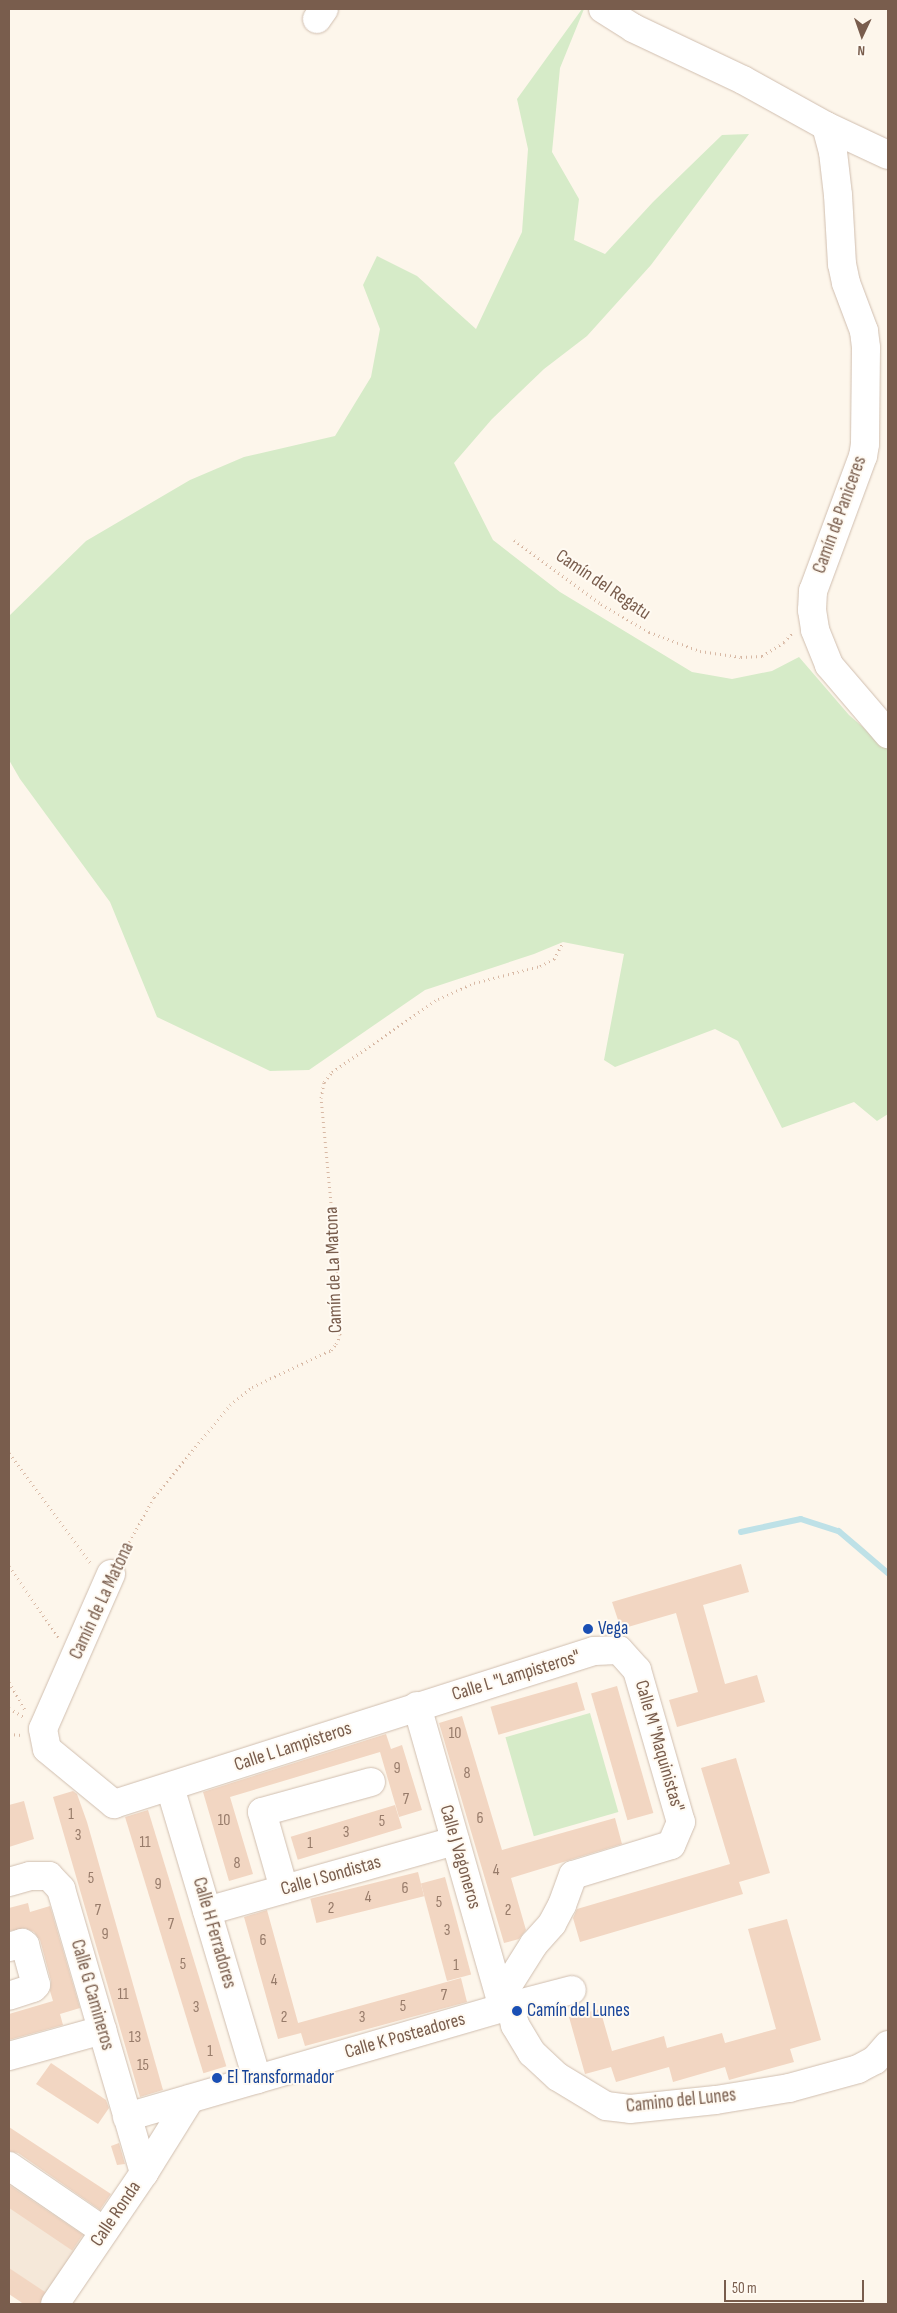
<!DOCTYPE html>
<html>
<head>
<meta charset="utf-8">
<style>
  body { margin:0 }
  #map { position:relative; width:897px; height:2313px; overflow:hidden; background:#fdf6eb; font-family:"Sofia Sans Condensed",sans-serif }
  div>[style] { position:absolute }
  .residential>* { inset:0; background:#f5e8d9 }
  .green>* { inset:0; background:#d6ebc8; transform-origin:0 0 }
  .stream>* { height:5.5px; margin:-2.75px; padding:0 2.75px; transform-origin:2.75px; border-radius:2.75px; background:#bee1e7 }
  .building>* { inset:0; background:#f2d6c2; transform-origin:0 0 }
  .path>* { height:3px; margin-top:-1.5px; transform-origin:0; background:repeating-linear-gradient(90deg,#d8b9a5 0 1px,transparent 0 5px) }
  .roads { filter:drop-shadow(0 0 1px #d0beaf) drop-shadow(0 0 1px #d0beaf) }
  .minor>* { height:28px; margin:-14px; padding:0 14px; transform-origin:14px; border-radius:14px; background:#fff }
  .dots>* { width:14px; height:14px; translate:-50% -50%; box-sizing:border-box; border:2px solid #fffaf2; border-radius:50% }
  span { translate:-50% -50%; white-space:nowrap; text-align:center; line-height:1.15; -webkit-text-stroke:4px #fffaf2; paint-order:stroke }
  .number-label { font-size:16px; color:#977b6a }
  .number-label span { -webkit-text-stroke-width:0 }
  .street-label { font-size:19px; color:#795d4d }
  .transit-label { font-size:19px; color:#164399 }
  .left { translate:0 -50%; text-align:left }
  .frame { position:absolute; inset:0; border:10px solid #795d4d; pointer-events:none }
  .north { position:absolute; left:837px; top:10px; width:50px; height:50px; -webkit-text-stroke:4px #fffaf2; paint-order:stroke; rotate:183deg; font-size:14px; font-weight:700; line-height:20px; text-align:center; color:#795d4d }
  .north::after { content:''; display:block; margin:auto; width:18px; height:22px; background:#795d4d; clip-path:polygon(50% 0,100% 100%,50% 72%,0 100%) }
  .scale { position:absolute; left:724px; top:2280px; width:140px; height:22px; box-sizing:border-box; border:2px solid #795d4d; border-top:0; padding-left:6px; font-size:15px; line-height:18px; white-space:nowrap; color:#795d4d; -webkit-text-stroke:4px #fffaf2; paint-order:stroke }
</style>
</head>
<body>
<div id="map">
  <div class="residential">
    <i style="clip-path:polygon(9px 2178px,92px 2230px,43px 2304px,20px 2304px,21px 2302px,9px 2294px)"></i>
  </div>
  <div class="green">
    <i style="clip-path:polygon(582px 9px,584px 9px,560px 68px,552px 152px,579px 199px,574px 240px,605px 254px,653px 202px,722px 135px,749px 134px,651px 265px,587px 336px,544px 369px,492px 419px,454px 463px,493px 540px,560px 592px,692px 672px,732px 679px,772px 671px,799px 657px,849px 715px,888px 749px,888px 1114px,877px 1121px,854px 1102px,782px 1128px,738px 1041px,715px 1029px,615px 1067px,604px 1060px,624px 954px,563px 942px,534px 954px,425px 990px,309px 1070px,270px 1071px,157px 1017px,110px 902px,20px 779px,9px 760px,9px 616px,86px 541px,190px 480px,244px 457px,335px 436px,371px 377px,380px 329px,363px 285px,377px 256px,417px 276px,476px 329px,522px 232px,528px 149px,517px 99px)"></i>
    <i style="left:590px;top:1713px;width:103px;height:88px;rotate:74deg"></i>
  </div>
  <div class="stream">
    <i style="left:741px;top:1532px;width:61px;rotate:-12.2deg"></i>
    <i style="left:801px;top:1519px;width:40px;rotate:18deg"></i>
    <i style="left:839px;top:1531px;width:65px;rotate:40.6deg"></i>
  </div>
  <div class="building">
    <i style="clip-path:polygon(741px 1564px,749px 1592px,703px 1605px,725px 1684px,757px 1675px,765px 1702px,677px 1727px,669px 1700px,698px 1692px,676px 1613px,621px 1629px,612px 1602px)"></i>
    <i style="left:577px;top:1682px;width:29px;height:90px;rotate:74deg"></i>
    <i style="left:617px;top:1686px;width:132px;height:27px;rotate:74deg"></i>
    <i style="clip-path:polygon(462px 1716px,502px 1850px,615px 1818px,622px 1844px,511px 1878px,526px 1930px,519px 1939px,504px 1943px,439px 1723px)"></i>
    <i style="clip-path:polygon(386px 1734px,391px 1749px,402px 1745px,422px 1810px,399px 1817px,380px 1752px,230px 1797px,253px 1874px,229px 1881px,203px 1792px)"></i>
    <i style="clip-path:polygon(736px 1758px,770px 1873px,739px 1882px,743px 1894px,580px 1942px,573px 1918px,577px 1909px,730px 1864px,701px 1768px)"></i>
    <i style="clip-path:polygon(73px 1791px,77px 1794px,87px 1822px,163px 2090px,140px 2097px,53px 1797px)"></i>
    <i style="clip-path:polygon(24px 1801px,34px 1839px,9px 1847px,9px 1805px)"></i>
    <i style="left:395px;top:1805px;width:24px;height:109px;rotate:73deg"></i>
    <i style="left:148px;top:1810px;width:268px;height:24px;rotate:73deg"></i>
    <i style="left:418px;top:1872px;width:25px;height:111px;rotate:76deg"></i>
    <i style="left:445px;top:1877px;width:101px;height:25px;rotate:75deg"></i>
    <i style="clip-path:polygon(28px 1903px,30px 1912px,50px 1906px,80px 2008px,60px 2014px,63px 2025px,9px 2040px,9px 2014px,53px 2001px,50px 1991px,51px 1981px,40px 1940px,34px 1932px,25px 1928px,9px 1931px,9px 1908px)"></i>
    <i style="clip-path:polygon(267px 1910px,300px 2030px,298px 2023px,461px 1978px,467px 2002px,305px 2046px,301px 2033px,278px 2039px,244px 1917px)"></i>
    <i style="clip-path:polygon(787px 1919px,821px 2040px,790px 2049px,794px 2062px,729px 2080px,725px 2067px,673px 2082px,669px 2067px,616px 2082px,611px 2067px,585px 2074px,569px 2017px,600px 2009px,612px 2051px,664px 2036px,667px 2048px,722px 2033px,725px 2043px,776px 2029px,748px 1929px)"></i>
    <i style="clip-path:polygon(51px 2063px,106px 2100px,109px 2108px,98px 2124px,36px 2084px)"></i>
    <i style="clip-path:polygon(9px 2127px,111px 2194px,100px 2210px,18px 2153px,9px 2151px)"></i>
    <i style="clip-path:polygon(119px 2143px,125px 2164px,117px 2165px,111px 2146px)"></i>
    <i style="left:9px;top:2185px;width:89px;height:19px;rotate:34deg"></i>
    <i style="clip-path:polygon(9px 2268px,45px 2292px,40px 2304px,24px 2304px,9px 2294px)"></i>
  </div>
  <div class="path">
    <i style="left:514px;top:540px;width:108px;rotate:36.3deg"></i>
    <i style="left:601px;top:604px;width:56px;rotate:30.3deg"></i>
    <i style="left:649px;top:632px;width:54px;rotate:20.4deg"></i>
    <i style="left:700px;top:651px;width:41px;rotate:8.3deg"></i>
    <i style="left:741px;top:657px;width:21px;rotate:-3deg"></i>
    <i style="left:762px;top:656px;width:26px;rotate:-32deg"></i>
    <i style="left:784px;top:642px;width:12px;rotate:-48deg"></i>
    <i style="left:9px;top:1453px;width:138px;rotate:53.5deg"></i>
    <i style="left:122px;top:1555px;width:66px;rotate:-61.1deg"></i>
    <i style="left:154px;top:1497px;width:119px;rotate:-50.4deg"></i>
    <i style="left:230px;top:1405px;width:28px;rotate:-39deg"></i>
    <i style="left:252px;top:1387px;width:87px;rotate:-25.1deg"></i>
    <i style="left:331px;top:1350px;width:8px;rotate:-50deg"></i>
    <i style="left:336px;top:1344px;width:10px;rotate:-66deg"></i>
    <i style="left:340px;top:1335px;width:58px;rotate:-92deg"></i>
    <i style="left:338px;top:1277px;width:180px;rotate:-95.4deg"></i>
    <i style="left:321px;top:1098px;width:16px;rotate:-79deg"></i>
    <i style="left:324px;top:1082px;width:13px;rotate:-51deg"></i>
    <i style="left:332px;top:1072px;width:129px;rotate:-34.6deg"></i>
    <i style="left:438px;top:999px;width:39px;rotate:-24deg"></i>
    <i style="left:474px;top:983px;width:68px;rotate:-14.4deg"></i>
    <i style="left:540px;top:966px;width:16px;rotate:-27deg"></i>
    <i style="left:554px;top:959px;width:19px;rotate:-62deg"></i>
    <i style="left:9px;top:1566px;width:88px;rotate:55.2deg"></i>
    <i style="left:9px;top:1682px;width:34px;rotate:60deg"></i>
    <i style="left:9px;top:1708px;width:17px;rotate:31deg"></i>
    <i style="left:9px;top:1734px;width:13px;rotate:4deg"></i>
  </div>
  <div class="roads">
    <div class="minor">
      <i style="left:603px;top:9px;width:36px;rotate:32deg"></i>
      <i style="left:633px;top:28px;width:122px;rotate:25.3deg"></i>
      <i style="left:743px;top:80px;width:95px;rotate:29deg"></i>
      <i style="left:826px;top:126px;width:68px;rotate:25.1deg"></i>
      <i style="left:317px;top:19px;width:12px;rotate:-55deg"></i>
      <i style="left:826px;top:126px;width:27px;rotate:75deg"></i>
      <i style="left:833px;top:152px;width:43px;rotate:83.4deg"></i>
      <i style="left:838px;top:195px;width:69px;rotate:86.7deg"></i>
      <i style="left:842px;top:264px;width:19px;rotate:78deg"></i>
      <i style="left:846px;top:283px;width:51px;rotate:69.4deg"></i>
      <i style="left:864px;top:331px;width:17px;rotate:83deg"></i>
      <i style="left:866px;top:348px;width:96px;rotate:90.6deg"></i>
      <i style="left:865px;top:444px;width:12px;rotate:99deg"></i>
      <i style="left:863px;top:456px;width:144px;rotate:110.3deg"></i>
      <i style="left:813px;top:591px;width:19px;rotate:93deg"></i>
      <i style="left:812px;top:610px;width:20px;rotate:81deg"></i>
      <i style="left:815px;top:630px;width:38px;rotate:68deg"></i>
      <i style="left:829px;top:665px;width:91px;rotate:49.5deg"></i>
      <i style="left:111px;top:1574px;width:169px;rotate:113.7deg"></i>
      <i style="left:43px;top:1729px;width:20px;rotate:79deg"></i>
      <i style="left:47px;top:1749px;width:87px;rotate:39.4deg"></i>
      <i style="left:114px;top:1804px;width:504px;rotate:-17.68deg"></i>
      <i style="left:594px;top:1651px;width:25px;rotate:-2deg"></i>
      <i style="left:619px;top:1650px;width:27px;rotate:48deg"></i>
      <i style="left:637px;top:1670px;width:158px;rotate:73.9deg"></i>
      <i style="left:681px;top:1822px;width:25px;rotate:113deg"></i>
      <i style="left:671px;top:1845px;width:102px;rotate:163deg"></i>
      <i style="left:573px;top:1875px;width:32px;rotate:110deg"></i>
      <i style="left:562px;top:1905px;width:21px;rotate:118deg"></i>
      <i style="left:552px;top:1924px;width:27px;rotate:132deg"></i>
      <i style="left:534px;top:1944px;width:64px;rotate:122.2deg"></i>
      <i style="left:417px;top:1706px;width:314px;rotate:74.1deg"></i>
      <i style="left:170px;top:1787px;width:305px;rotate:73.4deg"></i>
      <i style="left:9px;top:1882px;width:22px;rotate:-16deg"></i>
      <i style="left:30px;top:1876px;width:19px"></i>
      <i style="left:49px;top:1876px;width:18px;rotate:47deg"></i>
      <i style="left:61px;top:1889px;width:296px;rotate:73.7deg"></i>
      <i style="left:144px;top:2173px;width:158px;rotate:124.2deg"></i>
      <i style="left:284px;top:1889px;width:80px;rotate:-105.9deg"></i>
      <i style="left:262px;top:1812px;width:113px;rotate:-15.4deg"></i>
      <i style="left:207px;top:1911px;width:258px;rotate:-15.8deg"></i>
      <i style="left:9px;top:1947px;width:14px;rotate:-17deg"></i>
      <i style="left:22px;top:1943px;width:4px;rotate:34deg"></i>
      <i style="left:25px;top:1945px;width:41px;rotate:74.6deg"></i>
      <i style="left:36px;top:1985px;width:4px;rotate:135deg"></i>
      <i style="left:33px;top:1988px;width:25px;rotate:162deg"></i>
      <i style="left:510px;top:2006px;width:20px;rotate:75deg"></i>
      <i style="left:515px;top:2025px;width:33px;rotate:59deg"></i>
      <i style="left:532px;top:2053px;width:35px;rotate:43deg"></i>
      <i style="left:558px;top:2077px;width:56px;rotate:31.1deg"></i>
      <i style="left:606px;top:2106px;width:24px;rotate:7deg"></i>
      <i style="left:630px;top:2109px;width:86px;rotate:-6deg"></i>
      <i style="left:716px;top:2100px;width:74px;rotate:-9.3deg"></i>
      <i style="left:789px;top:2088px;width:72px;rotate:-15.4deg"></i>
      <i style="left:858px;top:2069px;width:19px;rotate:-28deg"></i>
      <i style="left:875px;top:2060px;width:20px;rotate:-49deg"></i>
      <i style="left:9px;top:2056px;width:97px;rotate:-15.6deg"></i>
      <i style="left:127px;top:2117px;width:391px;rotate:-16.2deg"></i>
      <i style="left:503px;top:2008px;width:71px;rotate:-14.6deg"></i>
      <i style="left:9px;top:2166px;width:115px;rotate:34.4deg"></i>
      <i style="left:144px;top:2173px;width:87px;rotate:-58.1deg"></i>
    </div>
  </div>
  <div class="dots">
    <i style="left:588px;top:1629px;background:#1a4fb4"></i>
    <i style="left:517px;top:2011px;background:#1a4fb4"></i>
    <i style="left:217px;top:2078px;background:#1a4fb4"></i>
  </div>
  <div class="number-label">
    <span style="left:455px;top:1734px">10</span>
    <span style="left:397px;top:1769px">9</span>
    <span style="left:467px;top:1774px">8</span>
    <span style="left:406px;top:1800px">7</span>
    <span style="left:71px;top:1815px">1</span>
    <span style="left:480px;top:1819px">6</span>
    <span style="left:224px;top:1821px">10</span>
    <span style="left:382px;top:1822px">5</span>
    <span style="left:346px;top:1833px">3</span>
    <span style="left:78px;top:1836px">3</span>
    <span style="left:145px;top:1843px">11</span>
    <span style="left:310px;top:1844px">1</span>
    <span style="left:237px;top:1864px">8</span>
    <span style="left:496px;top:1871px">4</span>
    <span style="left:91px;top:1879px">5</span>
    <span style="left:158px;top:1885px">9</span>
    <span style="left:405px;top:1889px">6</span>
    <span style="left:368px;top:1898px">4</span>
    <span style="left:439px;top:1903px">5</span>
    <span style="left:331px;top:1909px">2</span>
    <span style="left:98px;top:1911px">7</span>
    <span style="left:508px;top:1911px">2</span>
    <span style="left:171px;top:1925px">7</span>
    <span style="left:447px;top:1931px">3</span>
    <span style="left:105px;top:1935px">9</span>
    <span style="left:263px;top:1941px">6</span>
    <span style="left:183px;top:1965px">5</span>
    <span style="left:456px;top:1966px">1</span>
    <span style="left:274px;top:1981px">4</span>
    <span style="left:123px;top:1995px">11</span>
    <span style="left:444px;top:1996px">7</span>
    <span style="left:403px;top:2007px">5</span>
    <span style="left:196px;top:2008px">3</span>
    <span style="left:284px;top:2018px">2</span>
    <span style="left:362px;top:2018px">3</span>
    <span style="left:135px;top:2038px">13</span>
    <span style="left:210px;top:2052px">1</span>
    <span style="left:143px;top:2066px">15</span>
  </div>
  <div class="street-label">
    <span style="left:840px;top:515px;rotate:-70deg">Camín de Paniceres</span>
    <span style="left:603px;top:585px;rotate:34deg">Camín del Regatu</span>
    <span style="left:334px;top:1270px;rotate:-92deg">Camín de La Matona</span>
    <span style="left:102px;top:1601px;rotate:-65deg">Camín de La Matona</span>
    <span style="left:516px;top:1676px;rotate:-17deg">Calle L "Lampisteros"</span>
    <span style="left:659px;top:1746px;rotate:74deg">Calle M "Maquinistas"</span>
    <span style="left:293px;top:1747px;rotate:-18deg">Calle L Lampisteros</span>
    <span style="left:460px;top:1857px;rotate:74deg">Calle J Vagoneros</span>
    <span style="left:331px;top:1876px;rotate:-16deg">Calle I Sondistas</span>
    <span style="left:214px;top:1933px;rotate:74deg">Calle H Ferradores</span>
    <span style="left:92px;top:1995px;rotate:74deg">Calle G Camineros</span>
    <span style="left:405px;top:2036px;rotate:-16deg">Calle K Posteadores</span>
    <span style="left:681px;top:2101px;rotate:-6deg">Camino del Lunes</span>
    <span style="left:116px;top:2214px;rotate:-56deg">Calle Ronda</span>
  </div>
  <div class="transit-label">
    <span class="left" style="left:598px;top:1629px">Vega</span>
    <span class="left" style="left:527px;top:2011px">Camín del Lunes</span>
    <span class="left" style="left:227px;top:2078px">El Transformador</span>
  </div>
  <div class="frame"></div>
  <div class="north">N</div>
  <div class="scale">50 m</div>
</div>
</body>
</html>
